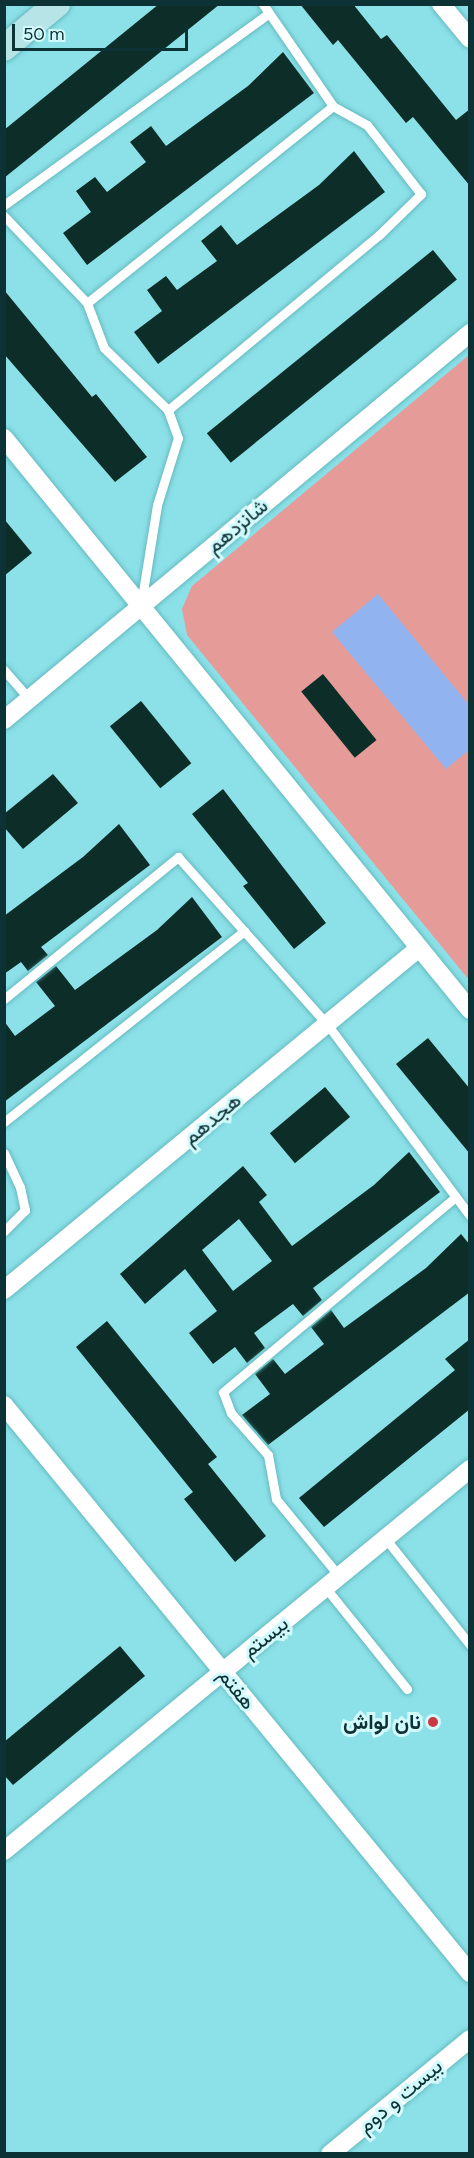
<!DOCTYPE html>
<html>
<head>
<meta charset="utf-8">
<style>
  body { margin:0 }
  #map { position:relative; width:474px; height:2158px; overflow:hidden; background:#8ce1e8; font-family:Figtree,Vazirmatn,sans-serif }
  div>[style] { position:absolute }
  .green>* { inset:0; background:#e59c99 }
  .water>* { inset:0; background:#91b3f0 }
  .building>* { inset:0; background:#0d2d28; transform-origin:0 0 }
  .roads { filter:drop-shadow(0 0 2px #65bac0) drop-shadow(0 0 2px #65bac0) }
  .service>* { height:9px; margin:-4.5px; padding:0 4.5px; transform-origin:4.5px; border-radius:4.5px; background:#fff }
  .minor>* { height:18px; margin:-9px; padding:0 9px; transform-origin:9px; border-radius:9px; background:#fff }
  .secondary>* { height:26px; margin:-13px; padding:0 13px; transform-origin:13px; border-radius:13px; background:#b7e4e7 }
  .dots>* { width:16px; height:16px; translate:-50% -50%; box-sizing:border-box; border:3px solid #d2fafd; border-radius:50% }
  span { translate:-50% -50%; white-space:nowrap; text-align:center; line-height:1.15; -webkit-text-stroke:6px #d2fafd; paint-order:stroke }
  .street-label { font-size:21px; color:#0d3235 }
  .poi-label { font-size:21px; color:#0d3235; font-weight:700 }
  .right { translate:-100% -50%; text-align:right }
  .frame { position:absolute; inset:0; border:6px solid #0d3235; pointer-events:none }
  .scale { position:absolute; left:12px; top:24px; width:176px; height:27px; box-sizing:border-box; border:3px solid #0d3235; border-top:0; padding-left:8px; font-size:18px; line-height:21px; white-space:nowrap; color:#0d3235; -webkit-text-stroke:4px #d2fafd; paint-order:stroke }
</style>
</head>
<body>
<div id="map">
  <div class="green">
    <i style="clip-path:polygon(469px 355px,469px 980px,187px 635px,182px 609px,192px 586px)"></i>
  </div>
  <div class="water">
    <i style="clip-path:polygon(378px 594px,469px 705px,469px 750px,446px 769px,332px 632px)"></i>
  </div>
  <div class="building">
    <i style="clip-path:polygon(159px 4px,220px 4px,4px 178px,4px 130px)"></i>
    <i style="clip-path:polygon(300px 4px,353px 4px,381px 39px,387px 35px,456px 120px,470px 109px,470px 186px,413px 117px,406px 123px,338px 40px,333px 45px)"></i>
    <i style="clip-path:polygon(283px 52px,314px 93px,87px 265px,63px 233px,91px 212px,76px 191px,95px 177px,107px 192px,146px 162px,130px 142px,151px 126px,166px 146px,248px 86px)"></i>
    <i style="clip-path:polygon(354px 151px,385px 192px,158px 364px,134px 332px,162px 311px,147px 290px,166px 276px,177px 290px,217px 261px,201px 241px,221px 225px,237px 245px,319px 185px)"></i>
    <i style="left:433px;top:250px;width:38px;height:291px;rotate:51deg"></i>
    <i style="clip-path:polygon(4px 290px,92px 397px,96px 394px,147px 457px,115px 482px,4px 354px)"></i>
    <i style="clip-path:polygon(4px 519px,32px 553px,4px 576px)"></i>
    <i style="left:323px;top:674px;width:85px;height:28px;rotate:51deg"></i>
    <i style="left:141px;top:701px;width:80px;height:40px;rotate:51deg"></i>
    <i style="clip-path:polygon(53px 774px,78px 803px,23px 849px,4px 827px,4px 814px)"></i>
    <i style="clip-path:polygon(223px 789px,326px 923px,294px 949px,243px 886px,248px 883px,192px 814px)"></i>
    <i style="clip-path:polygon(119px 824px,150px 865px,41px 947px,48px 955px,28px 971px,21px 962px,4px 974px,4px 916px,83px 857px)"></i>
    <i style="clip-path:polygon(192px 897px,222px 937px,4px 1102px,4px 1021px,15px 1036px,55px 1006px,36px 982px,56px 966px,75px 990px,157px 930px)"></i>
    <i style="clip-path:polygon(428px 1038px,470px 1089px,470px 1154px,396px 1064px)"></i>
    <i style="left:325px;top:1087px;width:39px;height:72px;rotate:50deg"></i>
    <i style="clip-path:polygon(evenodd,409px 1152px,440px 1192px,313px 1288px,322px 1300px,303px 1316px,293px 1304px,254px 1333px,265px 1348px,247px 1363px,235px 1347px,213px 1364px,189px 1333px,217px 1311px,185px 1269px,145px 1304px,120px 1274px,243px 1166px,267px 1195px,259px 1202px,292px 1246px,374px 1185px,409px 1152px,239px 1219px,272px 1261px,233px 1291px,202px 1250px,239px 1219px)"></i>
    <i style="clip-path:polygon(461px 1234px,470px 1245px,470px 1292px,268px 1445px,242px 1415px,270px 1394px,255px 1374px,273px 1359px,285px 1374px,324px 1344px,311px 1327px,331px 1310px,344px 1328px,426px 1268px)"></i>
    <i style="clip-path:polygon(107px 1321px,217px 1457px,208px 1464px,266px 1536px,235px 1562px,184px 1499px,193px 1492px,76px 1347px)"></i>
    <i style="clip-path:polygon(470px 1339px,470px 1409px,324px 1527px,299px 1498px,455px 1370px,445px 1359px)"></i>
    <i style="clip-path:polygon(120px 1646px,145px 1676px,13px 1785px,4px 1775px,4px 1742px)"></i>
  </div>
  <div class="roads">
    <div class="service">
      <i style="left:4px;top:205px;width:327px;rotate:-35.9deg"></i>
      <i style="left:4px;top:216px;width:120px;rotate:46.3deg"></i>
      <i style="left:87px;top:303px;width:48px;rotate:69.3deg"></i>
      <i style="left:104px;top:348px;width:89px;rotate:44.1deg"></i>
      <i style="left:87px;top:303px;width:315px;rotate:-38.7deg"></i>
      <i style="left:141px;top:604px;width:100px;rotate:-80.8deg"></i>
      <i style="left:157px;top:505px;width:70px;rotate:-72.6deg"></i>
      <i style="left:178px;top:438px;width:30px;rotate:-110deg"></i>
      <i style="left:168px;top:410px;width:274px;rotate:-39.7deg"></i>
      <i style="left:379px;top:235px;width:59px;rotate:-44.3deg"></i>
      <i style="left:421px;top:194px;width:88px;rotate:-128deg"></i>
      <i style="left:367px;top:125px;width:39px;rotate:-151deg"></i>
      <i style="left:333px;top:106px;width:124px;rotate:-124.5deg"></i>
      <i style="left:4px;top:670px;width:38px;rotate:49deg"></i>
      <i style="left:4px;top:999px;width:225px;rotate:-39.2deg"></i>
      <i style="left:178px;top:857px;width:224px;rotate:48.3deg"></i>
      <i style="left:327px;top:1024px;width:239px;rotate:53.3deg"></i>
      <i style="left:4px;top:1122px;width:307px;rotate:-38.5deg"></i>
      <i style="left:4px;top:1153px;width:38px;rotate:65deg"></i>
      <i style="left:20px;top:1187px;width:24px;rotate:78deg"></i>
      <i style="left:25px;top:1210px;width:30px;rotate:135deg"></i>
      <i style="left:385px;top:1538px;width:137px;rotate:51.5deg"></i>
      <i style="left:339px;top:1576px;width:99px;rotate:-129.3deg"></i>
      <i style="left:276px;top:1499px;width:45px;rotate:-100.3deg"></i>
      <i style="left:268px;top:1455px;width:56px;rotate:-131.4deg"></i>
      <i style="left:231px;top:1413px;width:22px;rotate:-111deg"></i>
      <i style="left:223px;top:1392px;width:303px;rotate:-40deg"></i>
      <i style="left:325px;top:1587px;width:131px;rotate:51.2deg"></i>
    </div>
    <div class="minor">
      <i style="left:441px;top:4px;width:45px;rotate:50.4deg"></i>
      <i style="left:4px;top:438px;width:738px;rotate:50.83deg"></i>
      <i style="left:4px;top:720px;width:606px;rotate:-39.71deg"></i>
      <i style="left:4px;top:1290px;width:538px;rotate:-39.49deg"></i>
      <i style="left:4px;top:1405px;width:735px;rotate:50.63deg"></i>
      <i style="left:4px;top:1851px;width:603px;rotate:-39.34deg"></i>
      <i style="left:330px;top:2154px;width:181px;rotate:-39.4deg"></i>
    </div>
    <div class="secondary">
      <i style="left:4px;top:48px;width:69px;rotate:-39.7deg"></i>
    </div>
  </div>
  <div class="dots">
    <i style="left:433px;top:1722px;background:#c93942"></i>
  </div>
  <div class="street-label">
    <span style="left:237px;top:526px;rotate:-40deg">شانزدهم</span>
    <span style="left:212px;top:1119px;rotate:-40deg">هجدهم</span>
    <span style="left:265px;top:1637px;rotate:-39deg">بیستم</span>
    <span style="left:237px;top:1689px;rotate:51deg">هفتم</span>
    <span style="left:400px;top:2096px;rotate:-40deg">بیست و دوم</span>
  </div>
  <div class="poi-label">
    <span class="right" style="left:421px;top:1722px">نان لواش</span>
  </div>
  <div class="frame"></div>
  <div class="scale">50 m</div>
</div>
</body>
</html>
